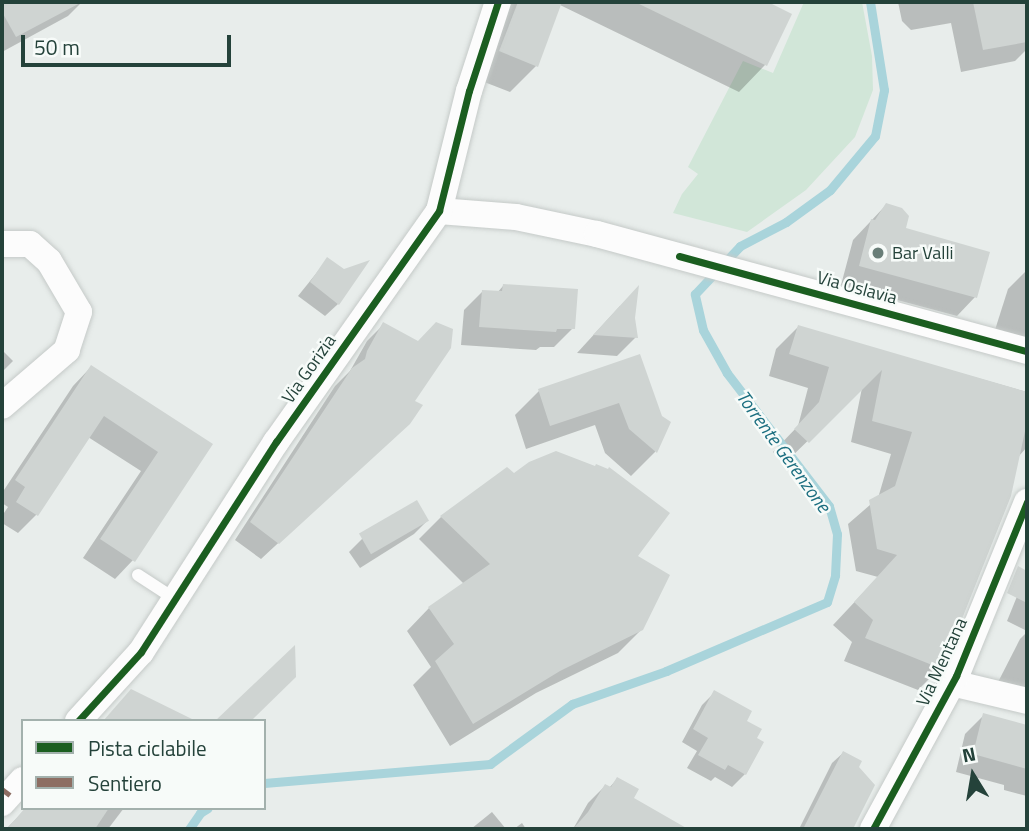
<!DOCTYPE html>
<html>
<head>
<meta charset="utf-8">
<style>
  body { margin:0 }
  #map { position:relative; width:1029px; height:831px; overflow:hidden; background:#e8edeb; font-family:"Titillium Web",sans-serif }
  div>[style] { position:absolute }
  .green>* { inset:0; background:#d1e6d8 }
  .shadow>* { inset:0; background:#0003 }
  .stream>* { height:9px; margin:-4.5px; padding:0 4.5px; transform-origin:4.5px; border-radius:4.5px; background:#a9d4db }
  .building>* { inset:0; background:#cfd4d2; transform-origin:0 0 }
  .roads { filter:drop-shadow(0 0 2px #c5cac8) drop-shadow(0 0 2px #c5cac8) }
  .service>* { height:12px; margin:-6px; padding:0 6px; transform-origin:6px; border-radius:6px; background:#fcfcfc }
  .minor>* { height:26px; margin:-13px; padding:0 13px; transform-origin:13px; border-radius:13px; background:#fcfcfc }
  .quiet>* { height:5px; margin-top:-2.5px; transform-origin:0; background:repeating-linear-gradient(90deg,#8d6e63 0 10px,transparent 0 15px) }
  .cycleway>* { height:7px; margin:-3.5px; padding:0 3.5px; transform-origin:3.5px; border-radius:3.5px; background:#1b5e20 }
  .dots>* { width:19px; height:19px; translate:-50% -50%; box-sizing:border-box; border:4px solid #f7fbf9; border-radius:50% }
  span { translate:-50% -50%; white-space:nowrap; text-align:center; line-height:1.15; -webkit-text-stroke:5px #f7fbf9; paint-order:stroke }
  .poi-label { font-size:18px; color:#24423a }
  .left { translate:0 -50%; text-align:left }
  .street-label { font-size:18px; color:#24423a }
  .water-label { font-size:19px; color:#1c6f80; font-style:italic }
  .frame { position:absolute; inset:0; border:4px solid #24423a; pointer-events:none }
  .legend { position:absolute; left:21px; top:719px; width:245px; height:91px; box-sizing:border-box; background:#f7fbf9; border:2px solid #a3b1ad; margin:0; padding:9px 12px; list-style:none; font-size:21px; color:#24423a }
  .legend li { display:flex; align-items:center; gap:14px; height:35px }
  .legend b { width:35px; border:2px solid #a3b1ad }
  .north { position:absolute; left:938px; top:740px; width:70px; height:70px; -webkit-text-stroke:5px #f7fbf9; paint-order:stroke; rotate:349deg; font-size:19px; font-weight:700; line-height:28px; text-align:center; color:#24423a }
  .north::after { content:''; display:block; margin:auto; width:24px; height:32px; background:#24423a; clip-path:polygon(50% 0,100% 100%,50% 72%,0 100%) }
  .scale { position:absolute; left:21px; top:35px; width:210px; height:32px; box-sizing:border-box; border:4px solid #24423a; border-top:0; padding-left:9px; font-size:21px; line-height:24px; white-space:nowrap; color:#24423a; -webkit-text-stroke:5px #f7fbf9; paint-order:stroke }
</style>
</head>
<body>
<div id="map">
  <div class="green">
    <i style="clip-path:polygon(804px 2px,862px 2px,872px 56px,873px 90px,855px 137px,806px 190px,747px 232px,673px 213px,682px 194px,698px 174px,688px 167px,743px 61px,773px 73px)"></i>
  </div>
  <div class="shadow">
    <i style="clip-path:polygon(2px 2px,82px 2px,68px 16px,2px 52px)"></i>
    <i style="clip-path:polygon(503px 2px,764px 2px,790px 15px,765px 65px,739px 92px,560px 5px,536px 66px,510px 92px,474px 78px)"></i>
    <i style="clip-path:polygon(898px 2px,1027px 2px,1027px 49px,1015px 61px,961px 72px,951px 23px,911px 30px,902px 21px)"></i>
    <i style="clip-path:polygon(886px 205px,904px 230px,975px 297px,957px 316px,841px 285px,853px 240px)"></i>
    <i style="clip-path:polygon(327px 260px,338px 304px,325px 316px,298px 296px)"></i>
    <i style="clip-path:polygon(1027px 270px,1027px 343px,994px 333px,1008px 289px)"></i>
    <i style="clip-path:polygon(503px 286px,573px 328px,554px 347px,540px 347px,536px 350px,461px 345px,464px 310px,483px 291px,497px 293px)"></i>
    <i style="clip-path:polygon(620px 306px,634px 318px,636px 337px,617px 356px,577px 353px)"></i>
    <i style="clip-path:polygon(384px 324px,418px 342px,413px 402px,400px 430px,261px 559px,235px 540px,335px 386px,350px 371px,367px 341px)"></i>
    <i style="clip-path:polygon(798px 327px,1027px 392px,1027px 447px,1019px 456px,940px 668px,918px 690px,844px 661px,852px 642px,833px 625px,878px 577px,856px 571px,848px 524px,878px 498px,891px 454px,851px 442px,862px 388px,785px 463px,773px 452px,798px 426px,808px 388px,769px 376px,776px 349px)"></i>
    <i style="clip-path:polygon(2px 350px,13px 361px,2px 372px)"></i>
    <i style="clip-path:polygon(639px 357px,660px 417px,669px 423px,655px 452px,631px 476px,605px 453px,595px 425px,526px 449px,515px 415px,539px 391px)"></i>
    <i style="clip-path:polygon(91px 367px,210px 445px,133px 560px,115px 579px,83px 558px,141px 471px,88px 437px,36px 515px,18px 533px,2px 523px,2px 516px,8px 507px,2px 503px,2px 493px,73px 386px)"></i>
    <i style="clip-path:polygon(417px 503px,427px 521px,414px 534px,360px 568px,349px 552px,362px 539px)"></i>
    <i style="clip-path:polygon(441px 517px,635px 557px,642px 629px,618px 653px,536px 693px,450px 746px,413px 685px,431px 667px,407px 631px,429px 608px,464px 584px,419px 539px)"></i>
    <i style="clip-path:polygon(1027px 572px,1027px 631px,1007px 621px)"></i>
    <i style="clip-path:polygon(1027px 632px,1027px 693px,996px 686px,1020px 639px)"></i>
    <i style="clip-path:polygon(714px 693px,744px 722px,745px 774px,732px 787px,715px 777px,711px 781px,687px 768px,697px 751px,682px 742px,702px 705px)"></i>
    <i style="clip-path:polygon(984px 715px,1027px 727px,1027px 796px,1004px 790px,1004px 785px,956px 772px,965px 734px)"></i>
    <i style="clip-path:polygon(843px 753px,873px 785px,851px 829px,799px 829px,832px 763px)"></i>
    <i style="clip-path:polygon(617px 779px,631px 799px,663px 817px,657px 829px,573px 829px,588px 803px,605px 786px,609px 788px)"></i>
    <i style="clip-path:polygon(27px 808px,124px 808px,108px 829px,6px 829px)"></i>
    <i style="clip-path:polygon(492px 812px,506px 829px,471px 829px)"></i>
    <i style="clip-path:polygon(522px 823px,526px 829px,514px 829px)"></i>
  </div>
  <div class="stream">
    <i style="left:264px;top:783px;width:227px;rotate:-4.8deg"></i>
    <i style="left:490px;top:764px;width:102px;rotate:-36.2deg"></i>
    <i style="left:572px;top:704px;width:100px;rotate:-19.3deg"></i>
    <i style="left:666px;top:671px;width:175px;rotate:-23.2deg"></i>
    <i style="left:827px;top:602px;width:28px;rotate:-73deg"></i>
    <i style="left:835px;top:575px;width:41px;rotate:-87.2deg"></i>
    <i style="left:837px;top:534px;width:29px;rotate:-106deg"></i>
    <i style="left:829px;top:506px;width:168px;rotate:-127.5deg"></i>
    <i style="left:727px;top:373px;width:49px;rotate:-119.2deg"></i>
    <i style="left:703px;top:330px;width:37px;rotate:-103deg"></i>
    <i style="left:695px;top:294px;width:66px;rotate:-46.8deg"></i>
    <i style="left:740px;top:246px;width:52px;rotate:-27.6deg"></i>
    <i style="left:786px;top:222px;width:54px;rotate:-36deg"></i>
    <i style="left:830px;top:190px;width:70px;rotate:-50.2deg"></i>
    <i style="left:875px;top:136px;width:47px;rotate:-78.9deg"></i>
    <i style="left:884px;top:90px;width:89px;rotate:-99deg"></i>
    <i style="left:189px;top:829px;width:19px;rotate:-55deg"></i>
    <i style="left:200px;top:813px;width:9px;rotate:-32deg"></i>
  </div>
  <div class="building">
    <i style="clip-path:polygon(2px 2px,82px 2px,16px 37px,2px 12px)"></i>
    <i style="clip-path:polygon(518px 2px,562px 2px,538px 67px,499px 51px)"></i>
    <i style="clip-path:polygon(635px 2px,768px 2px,792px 14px,767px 66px)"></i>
    <i style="clip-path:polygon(973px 2px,1027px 2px,1027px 42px,983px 50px)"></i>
    <i style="clip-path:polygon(886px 203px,902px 208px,909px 216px,906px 228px,990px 252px,977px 298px,859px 266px,871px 219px,875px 220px)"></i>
    <i style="clip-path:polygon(327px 257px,344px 269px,370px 260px,339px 305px,310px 282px)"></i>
    <i style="clip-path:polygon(503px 284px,578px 289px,575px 329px,557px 329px,556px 332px,479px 327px,482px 290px,502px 291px)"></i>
    <i style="clip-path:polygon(639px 285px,635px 318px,638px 338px,593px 335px)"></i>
    <i style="clip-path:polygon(383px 322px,418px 341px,436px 322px,453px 329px,451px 348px,415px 401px,423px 405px,410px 424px,279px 544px,250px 522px,352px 368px,365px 359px,367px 351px)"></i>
    <i style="clip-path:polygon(798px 325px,1027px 392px,1027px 422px,1011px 496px,942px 669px,865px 638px,873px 620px,854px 602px,897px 555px,877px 549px,869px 500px,895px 486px,912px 432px,872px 421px,882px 370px,809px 443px,794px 429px,819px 402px,829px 367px,789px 354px)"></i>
    <i style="clip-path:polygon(640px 354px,662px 416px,671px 422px,657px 453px,629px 429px,619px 403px,550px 426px,538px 389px)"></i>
    <i style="clip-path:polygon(91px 365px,213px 444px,135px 562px,100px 539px,158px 452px,104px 416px,38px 516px,16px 502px,25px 487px,15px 480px)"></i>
    <i style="clip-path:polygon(556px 451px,595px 466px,596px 464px,608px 469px,609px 467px,670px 513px,638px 556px,670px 575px,643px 630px,560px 671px,473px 724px,435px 661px,454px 644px,428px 607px,490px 564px,440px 516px,507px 467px,514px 473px,529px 462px)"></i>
    <i style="left:417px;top:500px;width:24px;height:67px;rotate:60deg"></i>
    <i style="clip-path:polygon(1018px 566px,1027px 571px,1027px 603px,1007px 593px)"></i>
    <i style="clip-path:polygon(295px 645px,296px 677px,251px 721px,215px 721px)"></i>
    <i style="clip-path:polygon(131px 689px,196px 721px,103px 721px)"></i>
    <i style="clip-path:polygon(714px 690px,752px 711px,747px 721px,762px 729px,757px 738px,764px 742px,746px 775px,728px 765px,725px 770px,698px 755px,708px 738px,693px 729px)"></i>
    <i style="clip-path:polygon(983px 713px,1027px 725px,1027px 769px,973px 754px)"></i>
    <i style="clip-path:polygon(843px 751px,862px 761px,859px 767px,875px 785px,853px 829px,803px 829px)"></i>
    <i style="clip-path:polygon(617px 777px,639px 789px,634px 798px,688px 829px,573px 829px,588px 812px,605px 784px,611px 787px)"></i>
    <i style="clip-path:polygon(25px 808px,109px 808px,95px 829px,7px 829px)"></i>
  </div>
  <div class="roads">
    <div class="service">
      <i style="left:138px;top:575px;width:44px;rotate:33deg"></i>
    </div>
    <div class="minor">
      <i style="left:439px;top:211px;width:77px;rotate:4.5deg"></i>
      <i style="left:516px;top:217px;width:83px;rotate:11.9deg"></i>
      <i style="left:597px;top:234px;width:446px;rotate:15.2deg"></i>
      <i style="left:2px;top:244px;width:28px"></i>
      <i style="left:30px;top:244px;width:25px;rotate:42deg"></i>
      <i style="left:49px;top:261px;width:59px;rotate:59.5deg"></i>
      <i style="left:79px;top:312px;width:40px;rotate:108deg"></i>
      <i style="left:67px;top:350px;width:86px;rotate:139.3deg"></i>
      <i style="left:952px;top:683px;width:77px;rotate:13.5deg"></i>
      <i style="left:78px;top:721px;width:93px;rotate:-47.6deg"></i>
      <i style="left:141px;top:652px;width:250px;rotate:-57.3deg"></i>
      <i style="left:276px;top:442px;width:283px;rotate:-54.8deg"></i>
      <i style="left:439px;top:211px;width:124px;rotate:-76deg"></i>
      <i style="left:469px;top:91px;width:94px;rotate:-72deg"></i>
      <i style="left:2px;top:803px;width:31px;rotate:-48deg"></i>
      <i style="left:873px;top:829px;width:174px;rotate:-61.5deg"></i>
      <i style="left:956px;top:676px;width:188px;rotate:-67.8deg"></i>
    </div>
  </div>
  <div class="quiet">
    <i style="left:2px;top:789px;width:10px;rotate:37deg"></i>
  </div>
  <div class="cycleway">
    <i style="left:679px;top:256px;width:361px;rotate:15.3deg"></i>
    <i style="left:78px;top:721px;width:93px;rotate:-47.6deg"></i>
    <i style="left:141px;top:652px;width:250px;rotate:-57.3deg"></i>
    <i style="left:276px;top:442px;width:283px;rotate:-54.8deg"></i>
    <i style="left:439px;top:211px;width:124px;rotate:-76deg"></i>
    <i style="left:469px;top:91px;width:94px;rotate:-72deg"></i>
    <i style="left:873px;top:829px;width:174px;rotate:-61.5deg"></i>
    <i style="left:956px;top:676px;width:188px;rotate:-67.8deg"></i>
  </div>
  <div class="dots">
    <i style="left:878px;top:253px;background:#697e78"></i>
  </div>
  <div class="poi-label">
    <span class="left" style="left:892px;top:253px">Bar Valli</span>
  </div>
  <div class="street-label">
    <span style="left:857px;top:288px;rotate:15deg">Via Oslavia</span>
    <span style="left:309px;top:369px;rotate:-55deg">Via Gorizia</span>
    <span style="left:942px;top:662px;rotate:-65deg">Via Mentana</span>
  </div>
  <div class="water-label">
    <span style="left:784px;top:451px;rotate:54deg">Torrente Gerenzone</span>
  </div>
  <div class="frame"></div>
  <ul class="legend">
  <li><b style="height:9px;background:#1b5e20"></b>Pista ciclabile</li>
  <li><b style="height:9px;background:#8d6e63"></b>Sentiero</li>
  </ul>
  <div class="north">N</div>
  <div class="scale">50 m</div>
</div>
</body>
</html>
